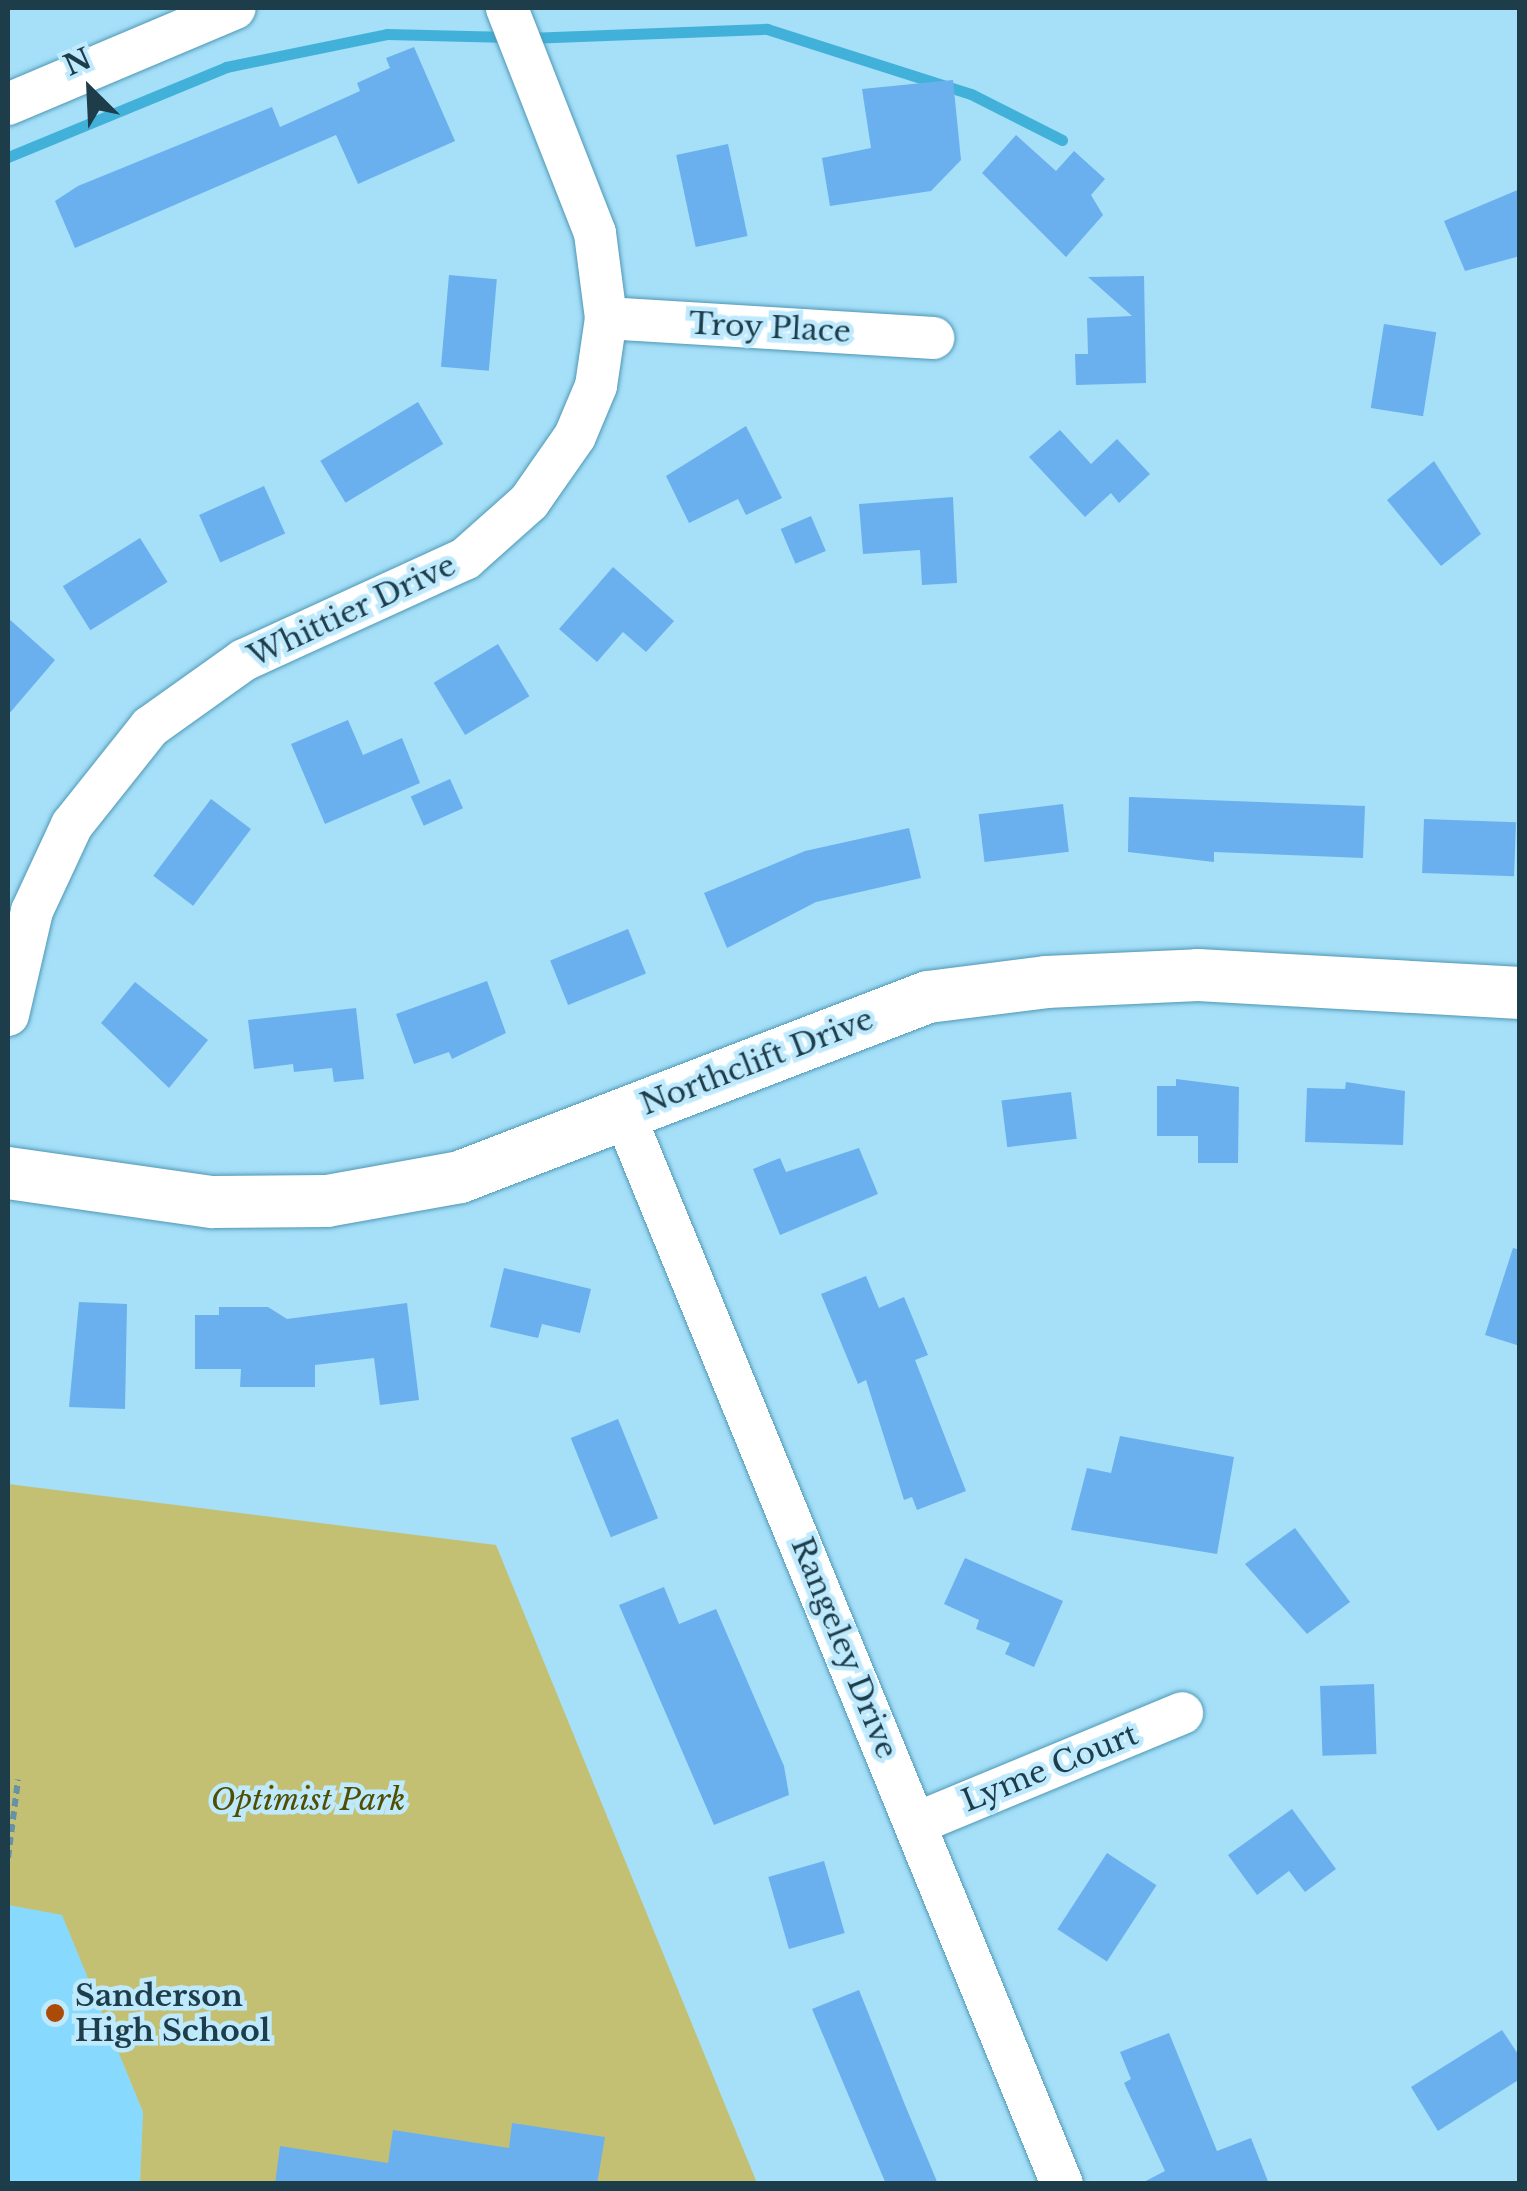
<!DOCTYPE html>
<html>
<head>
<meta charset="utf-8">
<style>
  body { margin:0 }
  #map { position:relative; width:1527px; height:2191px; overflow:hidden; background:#a5dff8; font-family:"Libre Baskerville",serif }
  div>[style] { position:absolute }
  .built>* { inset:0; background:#87dafd }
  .green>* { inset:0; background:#c3c073 }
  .stream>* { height:11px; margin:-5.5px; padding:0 5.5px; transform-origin:5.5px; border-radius:5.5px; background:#42b1da }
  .building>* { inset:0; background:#6ab0ee; transform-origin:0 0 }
  .path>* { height:6px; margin-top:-3px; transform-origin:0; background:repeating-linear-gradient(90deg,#6592a6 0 8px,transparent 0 13px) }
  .roads { filter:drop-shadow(0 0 2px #4f98b5) drop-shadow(0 0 2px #4f98b5) }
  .minor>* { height:42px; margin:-21px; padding:0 21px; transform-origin:21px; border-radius:21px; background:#fff }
  .tertiary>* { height:52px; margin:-26px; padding:0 26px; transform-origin:26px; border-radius:26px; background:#fff }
  .dots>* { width:28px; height:28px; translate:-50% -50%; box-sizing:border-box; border:5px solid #bfeafd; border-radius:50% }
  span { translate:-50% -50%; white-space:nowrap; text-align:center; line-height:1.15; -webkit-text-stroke:9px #bfeafd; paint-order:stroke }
  .street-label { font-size:30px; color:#1e3d4a }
  .park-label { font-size:30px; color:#514e02; font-style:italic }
  .poi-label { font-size:30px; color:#1e3d4a; font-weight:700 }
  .left { translate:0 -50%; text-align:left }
  .frame { position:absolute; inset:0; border:10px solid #1e3d4a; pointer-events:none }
  .north { position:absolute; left:40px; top:40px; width:100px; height:100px; -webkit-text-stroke:8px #bfeafd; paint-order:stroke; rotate:336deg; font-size:28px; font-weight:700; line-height:40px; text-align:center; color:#1e3d4a }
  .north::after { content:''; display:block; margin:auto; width:35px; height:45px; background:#1e3d4a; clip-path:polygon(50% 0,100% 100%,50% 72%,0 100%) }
</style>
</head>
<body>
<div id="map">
  <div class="built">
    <i style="clip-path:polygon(8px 1905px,62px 1914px,143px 2112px,140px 2183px,8px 2183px)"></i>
  </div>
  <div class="green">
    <i style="clip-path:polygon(8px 1484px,496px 1545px,757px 2183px,140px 2183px,143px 2112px,62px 1915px,8px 1905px)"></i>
  </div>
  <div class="stream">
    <i style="left:528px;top:38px;width:239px;rotate:-2.2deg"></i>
    <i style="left:767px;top:29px;width:214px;rotate:17.7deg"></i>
    <i style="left:971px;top:94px;width:102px;rotate:26.8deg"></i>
    <i style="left:8px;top:157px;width:236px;rotate:-22.4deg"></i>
    <i style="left:226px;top:67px;width:164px;rotate:-11.6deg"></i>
    <i style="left:387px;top:34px;width:122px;rotate:1.4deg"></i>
  </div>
  <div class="building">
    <i style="clip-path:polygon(414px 47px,455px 141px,358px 184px,336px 135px,75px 248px,55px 201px,78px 186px,272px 107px,280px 127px,360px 91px,357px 83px,390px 68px,386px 58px)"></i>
    <i style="clip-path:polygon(953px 80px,961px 160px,931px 191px,830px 206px,822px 158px,871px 148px,862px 89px)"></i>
    <i style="clip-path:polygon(1016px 135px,1056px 171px,1074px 151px,1105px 179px,1091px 195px,1103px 215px,1066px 257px,982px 173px)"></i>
    <i style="left:728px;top:144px;width:94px;height:53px;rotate:78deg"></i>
    <i style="clip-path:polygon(1520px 189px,1520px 256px,1465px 271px,1444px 221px)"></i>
    <i style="left:449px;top:275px;width:48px;height:92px;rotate:5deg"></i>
    <i style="clip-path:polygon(1144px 276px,1146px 383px,1076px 385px,1075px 354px,1088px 354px,1087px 318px,1132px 316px,1088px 277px)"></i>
    <i style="left:1384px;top:324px;width:53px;height:85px;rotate:9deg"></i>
    <i style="left:418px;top:402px;width:49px;height:114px;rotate:59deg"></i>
    <i style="clip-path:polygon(746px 426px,782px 498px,746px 515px,738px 499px,689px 523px,666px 476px)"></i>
    <i style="clip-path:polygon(1060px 430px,1091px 464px,1117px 439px,1150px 474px,1119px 503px,1111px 493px,1085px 517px,1029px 457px)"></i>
    <i style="clip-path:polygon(1434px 461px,1481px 534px,1441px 566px,1387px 500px)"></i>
    <i style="left:264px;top:486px;width:52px;height:71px;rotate:66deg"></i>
    <i style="clip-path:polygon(953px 497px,957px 583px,922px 585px,920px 550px,863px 554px,859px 504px)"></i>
    <i style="left:811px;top:516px;width:38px;height:33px;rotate:67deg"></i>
    <i style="left:140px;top:538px;width:52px;height:91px;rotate:58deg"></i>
    <i style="clip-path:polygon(613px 567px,674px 621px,646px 652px,623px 632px,597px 662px,559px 629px)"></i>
    <i style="clip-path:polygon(8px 618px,55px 660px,8px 715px)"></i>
    <i style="left:498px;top:644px;width:61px;height:75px;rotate:59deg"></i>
    <i style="clip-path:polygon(348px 720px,363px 755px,402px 738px,420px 783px,325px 824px,291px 744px)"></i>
    <i style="left:450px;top:779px;width:32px;height:43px;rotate:66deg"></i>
    <i style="clip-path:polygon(1129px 797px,1365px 806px,1363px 858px,1214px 852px,1214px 862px,1128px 852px)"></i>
    <i style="left:211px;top:799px;width:50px;height:96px;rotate:37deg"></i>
    <i style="left:1063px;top:804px;width:48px;height:85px;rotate:83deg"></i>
    <i style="left:1424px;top:819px;width:92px;height:54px;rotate:2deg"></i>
    <i style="clip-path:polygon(909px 828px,921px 878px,816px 902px,727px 948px,704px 893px,805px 851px)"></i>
    <i style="left:628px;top:929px;width:48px;height:84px;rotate:68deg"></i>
    <i style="clip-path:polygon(487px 981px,506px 1033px,452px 1059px,449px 1052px,414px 1064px,396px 1014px)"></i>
    <i style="clip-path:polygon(135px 982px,208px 1040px,169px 1088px,101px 1023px)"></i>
    <i style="clip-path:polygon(356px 1008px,364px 1079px,334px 1082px,332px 1068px,294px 1072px,293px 1064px,254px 1069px,248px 1020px)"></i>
    <i style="clip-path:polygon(1176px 1079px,1239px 1087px,1238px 1163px,1198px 1163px,1198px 1136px,1157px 1136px,1157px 1086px,1176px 1086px)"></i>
    <i style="clip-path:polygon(1346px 1082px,1405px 1091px,1403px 1145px,1305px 1142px,1307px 1088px,1345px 1089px)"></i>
    <i style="left:1071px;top:1092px;width:47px;height:70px;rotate:83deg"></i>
    <i style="clip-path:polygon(859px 1148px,878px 1194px,780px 1235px,753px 1169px,780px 1158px,786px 1172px)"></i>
    <i style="clip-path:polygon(1513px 1248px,1520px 1250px,1520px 1346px,1485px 1335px)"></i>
    <i style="clip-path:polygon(504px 1268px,591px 1289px,580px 1333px,542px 1324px,538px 1338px,490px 1327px)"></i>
    <i style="clip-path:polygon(866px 1276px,879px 1308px,904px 1297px,928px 1355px,915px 1360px,966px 1491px,917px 1510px,912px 1497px,904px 1500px,866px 1380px,858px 1384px,821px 1294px)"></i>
    <i style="clip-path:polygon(79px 1302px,127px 1304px,125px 1409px,69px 1407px)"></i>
    <i style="clip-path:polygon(407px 1303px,419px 1400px,380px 1405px,374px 1358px,315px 1365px,315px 1387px,240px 1387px,241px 1369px,195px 1369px,195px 1315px,219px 1315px,219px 1307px,268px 1307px,287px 1319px)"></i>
    <i style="left:618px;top:1419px;width:107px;height:51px;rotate:68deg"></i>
    <i style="clip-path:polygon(1120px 1436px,1234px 1457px,1217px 1554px,1071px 1530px,1087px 1468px,1111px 1473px)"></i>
    <i style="clip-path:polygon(1295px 1528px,1350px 1602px,1307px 1634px,1245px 1564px)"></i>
    <i style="clip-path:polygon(965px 1558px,1063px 1601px,1034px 1667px,1005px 1654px,1010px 1643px,976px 1629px,979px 1620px,944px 1604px)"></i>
    <i style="clip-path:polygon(664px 1587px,679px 1624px,716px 1609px,784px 1766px,789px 1795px,714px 1825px,619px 1605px)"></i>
    <i style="left:1374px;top:1684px;width:70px;height:54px;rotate:88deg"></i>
    <i style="clip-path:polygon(1292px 1809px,1336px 1869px,1305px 1892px,1289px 1871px,1257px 1895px,1228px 1855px)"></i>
    <i style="left:1107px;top:1853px;width:59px;height:91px;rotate:33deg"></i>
    <i style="left:824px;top:1861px;width:75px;height:58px;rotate:74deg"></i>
    <i style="clip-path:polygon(859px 1990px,905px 2105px,938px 2184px,886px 2184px,812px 2009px)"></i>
    <i style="clip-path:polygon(1502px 2030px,1520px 2057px,1520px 2079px,1438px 2131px,1411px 2087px)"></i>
    <i style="clip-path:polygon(1169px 2033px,1217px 2151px,1251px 2138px,1269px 2184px,1140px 2184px,1165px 2171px,1124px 2083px,1131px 2079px,1120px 2052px)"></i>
    <i style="clip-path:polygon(512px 2123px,605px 2137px,597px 2184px,275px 2184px,280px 2146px,388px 2163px,393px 2130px,509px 2148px)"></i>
  </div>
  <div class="path">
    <i style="left:8px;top:1858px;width:79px;rotate:-82.7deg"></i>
  </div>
  <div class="roads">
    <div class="minor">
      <i style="left:8px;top:104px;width:246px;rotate:-22.9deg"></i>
      <i style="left:606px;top:318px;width:328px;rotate:3.5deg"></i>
      <i style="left:8px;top:1015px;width:107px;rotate:-77deg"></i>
      <i style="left:32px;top:911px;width:95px;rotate:-65.1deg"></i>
      <i style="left:72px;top:825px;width:125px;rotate:-51.5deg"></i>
      <i style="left:150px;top:727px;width:115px;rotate:-35.5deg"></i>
      <i style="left:244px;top:660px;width:243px;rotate:-24.6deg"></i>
      <i style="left:465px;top:559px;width:86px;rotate:-41.7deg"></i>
      <i style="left:529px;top:502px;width:80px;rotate:-55.1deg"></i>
      <i style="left:575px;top:436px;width:54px;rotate:-67.2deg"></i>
      <i style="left:596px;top:386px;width:69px;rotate:-81.6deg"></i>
      <i style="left:606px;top:318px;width:86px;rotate:-97.4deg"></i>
      <i style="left:595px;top:233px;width:242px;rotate:-111.4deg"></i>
      <i style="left:624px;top:1114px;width:1156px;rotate:67.74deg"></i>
      <i style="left:917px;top:1823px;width:287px;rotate:-22.5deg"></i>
    </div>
    <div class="tertiary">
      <i style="left:8px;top:1173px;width:207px;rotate:8.1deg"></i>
      <i style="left:213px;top:1202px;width:114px;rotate:-0.5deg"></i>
      <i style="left:327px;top:1201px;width:135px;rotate:-10.2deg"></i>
      <i style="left:460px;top:1177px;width:501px;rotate:-21.04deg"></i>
      <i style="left:928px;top:997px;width:119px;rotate:-7.2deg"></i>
      <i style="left:1046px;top:982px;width:152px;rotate:-2.6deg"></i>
      <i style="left:1198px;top:975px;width:323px;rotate:3.2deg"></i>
    </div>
  </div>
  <div class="dots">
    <i style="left:55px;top:2013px;background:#ac4a07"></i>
  </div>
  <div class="street-label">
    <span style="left:770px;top:328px;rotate:3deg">Troy Place</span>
    <span style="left:352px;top:611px;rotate:-25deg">Whittier Drive</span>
    <span style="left:757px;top:1062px;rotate:-21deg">Northclift Drive</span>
    <span style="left:844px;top:1648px;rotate:68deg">Rangeley Drive</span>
    <span style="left:1050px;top:1768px;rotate:-22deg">Lyme Court</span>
  </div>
  <div class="park-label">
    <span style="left:308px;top:1800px">Optimist Park</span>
  </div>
  <div class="poi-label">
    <span class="left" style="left:75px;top:2013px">Sanderson<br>High School</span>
  </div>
  <div class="frame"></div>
  <div class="north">N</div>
</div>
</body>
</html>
